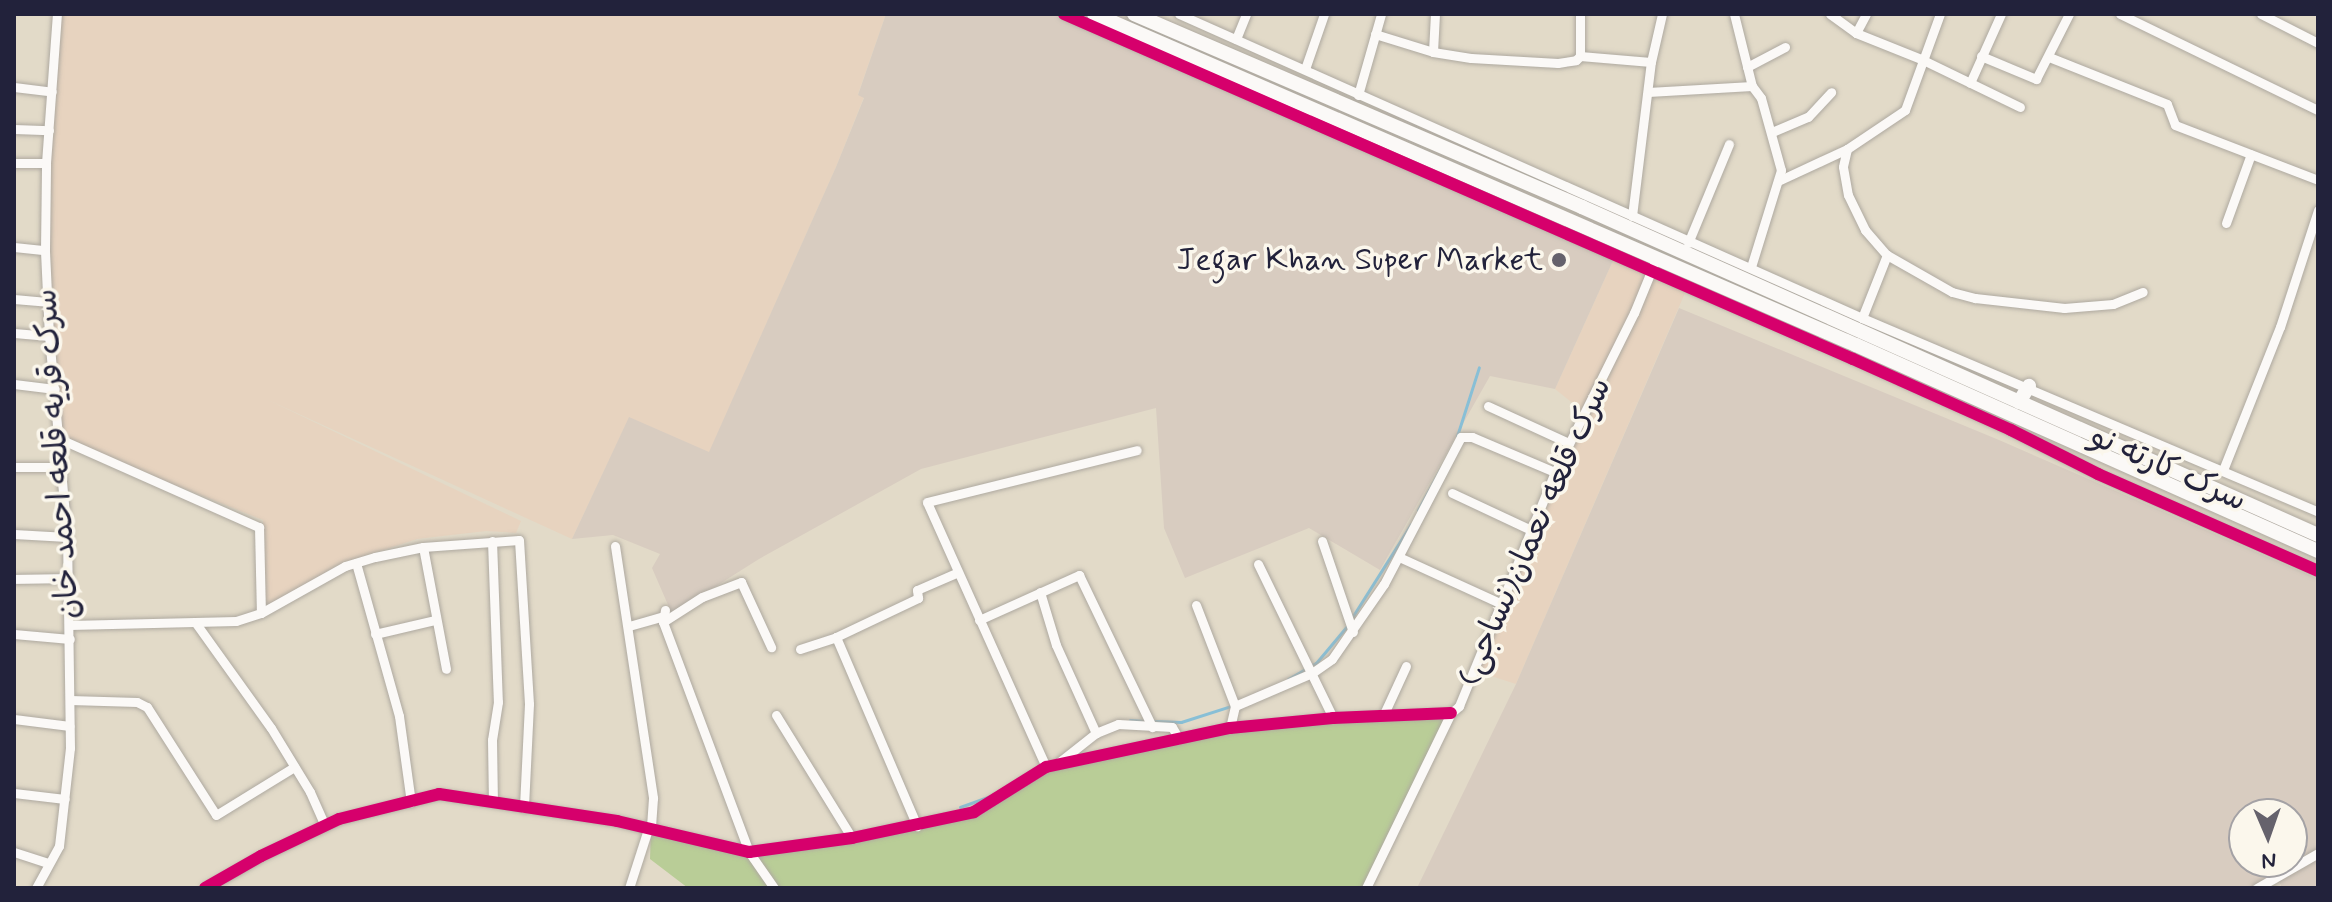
<!DOCTYPE html>
<html>
<head>
<meta charset="utf-8">
<style>
  body { margin:0 }
  #map { position:relative; width:2332px; height:902px; overflow:hidden; background:#e2dac8; font-family:Mynerve,"Playpen Sans Arabic",sans-serif }
  div>[style] { position:absolute }
  .built>* { inset:0; background:#e7d3bf }
  .industrial>* { inset:0; background:#d8ccc0 }
  .green>* { inset:0; background:#b9cd97 }
  .stream>* { height:3px; margin:-1.5px; padding:0 1.5px; transform-origin:1.5px; border-radius:1.5px; background:#88bfd6 }
  .roads { filter:drop-shadow(0 0 2px #aea9a0) drop-shadow(0 0 2px #aea9a0) }
  .minor>* { height:9px; margin:-4.5px; padding:0 4.5px; transform-origin:4.5px; border-radius:4.5px; background:#fbf9f7 }
  .highway>* { height:14px; margin:-7px; padding:0 7px; transform-origin:7px; border-radius:7px; background:#fbf9f7 }
  .cycleway>* { height:12px; margin:-6px; padding:0 6px; transform-origin:6px; border-radius:6px; background:#d6006c }
  .dots>* { width:22px; height:22px; translate:-50% -50%; box-sizing:border-box; border:4px solid #fbf7ec; border-radius:50% }
  span { translate:-50% -50%; white-space:nowrap; text-align:center; line-height:1.15; -webkit-text-stroke:7px #fbf7ec; paint-order:stroke }
  .poi-label { font-size:32px; color:#22223b }
  .right { translate:-100% -50%; text-align:right }
  .street-label { font-size:32px; color:#22223b }
  .frame { position:absolute; inset:0; border:16px solid #22223b; pointer-events:none }
  .north { position:absolute; left:2228px; top:798px; width:80px; height:80px; box-sizing:border-box; background:#fbf7ec; border:2px solid #a4a2a5; border-radius:50%; rotate:178deg; font-size:22px; font-weight:700; line-height:32px; text-align:center; color:#22223b }
  .north::after { content:''; display:block; margin:auto; width:28px; height:36px; background:#65626c; clip-path:polygon(50% 0,100% 100%,50% 72%,0 100%) }
</style>
</head>
<body>
<div id="map">
  <div class="built">
    <i style="clip-path:polygon(57px 14px,886px 14px,858px 94px,864px 97px,836px 167px,709px 453px,629px 418px,572px 539px,266px 399px,521px 521px,516px 533px,486px 531px,417px 539px,347px 562px,261px 613px,263px 520px,60px 439px,45px 250px)"></i>
    <i style="clip-path:polygon(1616px 254px,1688px 286px,1516px 684px,1475px 671px,1585px 413px,1555px 389px)"></i>
  </div>
  <div class="industrial">
    <i style="clip-path:polygon(886px 14px,1064px 14px,1616px 254px,1555px 389px,1490px 376px,1380px 570px,1309px 528px,1185px 578px,1164px 528px,1156px 408px,921px 469px,759px 559px,672px 614px,652px 568px,660px 554px,613px 535px,572px 539px,629px 417px,709px 452px,836px 167px,864px 98px,858px 95px)"></i>
    <i style="clip-path:polygon(evenodd,1679px 308px,1999px 440px,2318px 579px,2318px 888px,2282px 888px,2279px 881px,2267px 888px,1417px 888px,1516px 684px,1679px 308px,2244px 814px,2292px 814px,2292px 862px,2244px 862px,2244px 814px)"></i>
  </div>
  <div class="green">
    <i style="clip-path:polygon(1451px 713px,1366px 888px,688px 888px,650px 859px,651px 830px,749px 852px,974px 812px,1046px 767px,1230px 728px)"></i>
  </div>
  <div class="stream">
    <i style="left:1457px;top:436px;width:72px;rotate:-72.3deg"></i>
    <i style="left:1418px;top:510px;width:48px;rotate:-61.3deg"></i>
    <i style="left:1351px;top:619px;width:112px;rotate:-57.7deg"></i>
    <i style="left:1288px;top:679px;width:32px;rotate:-30deg"></i>
    <i style="left:1316px;top:663px;width:48px;rotate:-50deg"></i>
    <i style="left:1130px;top:720px;width:16px;rotate:4deg"></i>
    <i style="left:1154px;top:721px;width:27px;rotate:2deg"></i>
    <i style="left:1181px;top:722px;width:52px;rotate:-17.7deg"></i>
    <i style="left:960px;top:807px;width:37px;rotate:-20deg"></i>
  </div>
  <div class="roads">
    <div class="minor">
      <i style="left:1064px;top:14px;width:861px;rotate:23.62deg"></i>
      <i style="left:1853px;top:359px;width:173px;rotate:24.2deg"></i>
      <i style="left:2011px;top:430px;width:97px;rotate:26.8deg"></i>
      <i style="left:2098px;top:474px;width:240px;rotate:23.8deg"></i>
      <i style="left:1179px;top:14px;width:748px;rotate:23.99deg"></i>
      <i style="left:1862px;top:318px;width:496px;rotate:23deg"></i>
      <i style="left:1734px;top:14px;width:74px;rotate:76deg"></i>
      <i style="left:1752px;top:86px;width:15px;rotate:53deg"></i>
      <i style="left:1761px;top:98px;width:75px;rotate:74.5deg"></i>
      <i style="left:1781px;top:170px;width:102px;rotate:107.2deg"></i>
      <i style="left:1830px;top:14px;width:32px;rotate:36deg"></i>
      <i style="left:1856px;top:33px;width:70px;rotate:21.8deg"></i>
      <i style="left:1921px;top:59px;width:110px;rotate:25.9deg"></i>
      <i style="left:2120px;top:14px;width:220px;rotate:25.9deg"></i>
      <i style="left:2261px;top:14px;width:64px;rotate:27deg"></i>
      <i style="left:1856px;top:33px;width:21px;rotate:-62deg"></i>
      <i style="left:1375px;top:34px;width:61px;rotate:17.2deg"></i>
      <i style="left:1433px;top:52px;width:38px;rotate:9deg"></i>
      <i style="left:1471px;top:58px;width:87px;rotate:3.3deg"></i>
      <i style="left:1558px;top:63px;width:18px;rotate:-9deg"></i>
      <i style="left:1576px;top:60px;width:6px;rotate:-45deg"></i>
      <i style="left:1580px;top:56px;width:71px;rotate:4.8deg"></i>
      <i style="left:1236px;top:39px;width:27px;rotate:-68deg"></i>
      <i style="left:1433px;top:52px;width:38px;rotate:-87deg"></i>
      <i style="left:1580px;top:56px;width:42px;rotate:-90deg"></i>
      <i style="left:1981px;top:56px;width:60px;rotate:22.7deg"></i>
      <i style="left:2036px;top:79px;width:73px;rotate:-63.1deg"></i>
      <i style="left:2049px;top:57px;width:127px;rotate:21.7deg"></i>
      <i style="left:2167px;top:104px;width:22px;rotate:69deg"></i>
      <i style="left:2175px;top:125px;width:153px;rotate:21deg"></i>
      <i style="left:1747px;top:67px;width:43px;rotate:-27.8deg"></i>
      <i style="left:1305px;top:69px;width:58px;rotate:-70.9deg"></i>
      <i style="left:1970px;top:83px;width:76px;rotate:-65.8deg"></i>
      <i style="left:14px;top:87px;width:38px;rotate:7deg"></i>
      <i style="left:1648px;top:92px;width:104px;rotate:-3.3deg"></i>
      <i style="left:1358px;top:95px;width:84px;rotate:-74.1deg"></i>
      <i style="left:14px;top:129px;width:35px;rotate:2deg"></i>
      <i style="left:1772px;top:132px;width:39px;rotate:-23deg"></i>
      <i style="left:1808px;top:117px;width:34px;rotate:-47deg"></i>
      <i style="left:1847px;top:149px;width:18px;rotate:103deg"></i>
      <i style="left:1843px;top:167px;width:28px;rotate:80deg"></i>
      <i style="left:1848px;top:195px;width:39px;rotate:64deg"></i>
      <i style="left:1865px;top:230px;width:33px;rotate:49deg"></i>
      <i style="left:1887px;top:255px;width:75px;rotate:29.6deg"></i>
      <i style="left:1952px;top:292px;width:24px;rotate:15deg"></i>
      <i style="left:1975px;top:298px;width:90px;rotate:6.4deg"></i>
      <i style="left:2064px;top:308px;width:49px;rotate:-4.7deg"></i>
      <i style="left:2113px;top:304px;width:32px;rotate:-22deg"></i>
      <i style="left:14px;top:163px;width:32px"></i>
      <i style="left:1778px;top:181px;width:76px;rotate:-24.9deg"></i>
      <i style="left:1847px;top:149px;width:70px;rotate:-33.9deg"></i>
      <i style="left:1905px;top:110px;width:102px;rotate:-70deg"></i>
      <i style="left:1632px;top:216px;width:155px;rotate:-83deg"></i>
      <i style="left:1651px;top:62px;width:49px;rotate:-77.1deg"></i>
      <i style="left:2226px;top:223px;width:73px;rotate:-70.1deg"></i>
      <i style="left:1688px;top:243px;width:107px;rotate:-67.5deg"></i>
      <i style="left:14px;top:247px;width:31px;rotate:6deg"></i>
      <i style="left:14px;top:299px;width:33px;rotate:5deg"></i>
      <i style="left:1862px;top:318px;width:68px;rotate:-68.4deg"></i>
      <i style="left:14px;top:333px;width:35px;rotate:5deg"></i>
      <i style="left:14px;top:384px;width:41px;rotate:7deg"></i>
      <i style="left:1488px;top:406px;width:89px;rotate:24.6deg"></i>
      <i style="left:60px;top:439px;width:218px;rotate:23.9deg"></i>
      <i style="left:259px;top:527px;width:86px;rotate:88.7deg"></i>
      <i style="left:14px;top:467px;width:48px"></i>
      <i style="left:2223px;top:470px;width:154px;rotate:-68.3deg"></i>
      <i style="left:2280px;top:327px;width:123px;rotate:-72deg"></i>
      <i style="left:1452px;top:493px;width:87px;rotate:25.1deg"></i>
      <i style="left:14px;top:534px;width:53px;rotate:3.2deg"></i>
      <i style="left:492px;top:541px;width:161px;rotate:87.9deg"></i>
      <i style="left:498px;top:702px;width:38px;rotate:99deg"></i>
      <i style="left:492px;top:740px;width:62px;rotate:89.1deg"></i>
      <i style="left:1322px;top:541px;width:96px;rotate:71.2deg"></i>
      <i style="left:615px;top:546px;width:255px;rotate:81.4deg"></i>
      <i style="left:653px;top:798px;width:32px;rotate:94deg"></i>
      <i style="left:423px;top:547px;width:124px;rotate:79.3deg"></i>
      <i style="left:1399px;top:557px;width:111px;rotate:24.5deg"></i>
      <i style="left:356px;top:563px;width:159px;rotate:74.3deg"></i>
      <i style="left:399px;top:716px;width:87px;rotate:82.1deg"></i>
      <i style="left:1258px;top:564px;width:171px;rotate:64deg"></i>
      <i style="left:14px;top:579px;width:54px;rotate:-1.1deg"></i>
      <i style="left:1040px;top:592px;width:55px;rotate:73.2deg"></i>
      <i style="left:1056px;top:645px;width:97px;rotate:65.6deg"></i>
      <i style="left:1196px;top:605px;width:108px;rotate:68.9deg"></i>
      <i style="left:1235px;top:706px;width:23px;rotate:103deg"></i>
      <i style="left:665px;top:610px;width:12px;rotate:99deg"></i>
      <i style="left:663px;top:622px;width:246px;rotate:69.5deg"></i>
      <i style="left:749px;top:852px;width:44px;rotate:55.2deg"></i>
      <i style="left:979px;top:620px;width:110px;rotate:-24.2deg"></i>
      <i style="left:1079px;top:575px;width:169px;rotate:64.3deg"></i>
      <i style="left:195px;top:622px;width:130px;rotate:54.4deg"></i>
      <i style="left:271px;top:728px;width:75px;rotate:58.6deg"></i>
      <i style="left:310px;top:792px;width:37px;rotate:66deg"></i>
      <i style="left:663px;top:622px;width:46px;rotate:-32.7deg"></i>
      <i style="left:702px;top:597px;width:42px;rotate:-21deg"></i>
      <i style="left:741px;top:582px;width:72px;rotate:65.2deg"></i>
      <i style="left:70px;top:625px;width:166px;rotate:-1.4deg"></i>
      <i style="left:236px;top:621px;width:26px;rotate:-18deg"></i>
      <i style="left:261px;top:613px;width:96px;rotate:-29.2deg"></i>
      <i style="left:345px;top:566px;width:31px;rotate:-17deg"></i>
      <i style="left:375px;top:557px;width:49px;rotate:-11.8deg"></i>
      <i style="left:423px;top:547px;width:96px;rotate:-4.2deg"></i>
      <i style="left:519px;top:540px;width:164px;rotate:86.5deg"></i>
      <i style="left:529px;top:704px;width:104px;rotate:92.8deg"></i>
      <i style="left:629px;top:626px;width:36px;rotate:-16deg"></i>
      <i style="left:14px;top:634px;width:56px;rotate:5.1deg"></i>
      <i style="left:375px;top:634px;width:62px;rotate:-13.1deg"></i>
      <i style="left:836px;top:637px;width:206px;rotate:66.8deg"></i>
      <i style="left:800px;top:649px;width:38px;rotate:-18deg"></i>
      <i style="left:836px;top:637px;width:91px;rotate:-25.4deg"></i>
      <i style="left:918px;top:598px;width:8px;rotate:-97deg"></i>
      <i style="left:917px;top:590px;width:43px;rotate:-23.6deg"></i>
      <i style="left:70px;top:700px;width:67px;rotate:1.7deg"></i>
      <i style="left:137px;top:702px;width:11px;rotate:27deg"></i>
      <i style="left:147px;top:707px;width:128px;rotate:57.4deg"></i>
      <i style="left:216px;top:815px;width:92px;rotate:-31.6deg"></i>
      <i style="left:1235px;top:706px;width:84px;rotate:-23.2deg"></i>
      <i style="left:1312px;top:673px;width:24px;rotate:-35deg"></i>
      <i style="left:1332px;top:659px;width:91px;rotate:-55.3deg"></i>
      <i style="left:1384px;top:584px;width:166px;rotate:-62.4deg"></i>
      <i style="left:1461px;top:437px;width:11px"></i>
      <i style="left:1472px;top:437px;width:90px;rotate:22.9deg"></i>
      <i style="left:776px;top:715px;width:145px;rotate:58.3deg"></i>
      <i style="left:1383px;top:716px;width:55px;rotate:-65.3deg"></i>
      <i style="left:14px;top:719px;width:56px;rotate:7.1deg"></i>
      <i style="left:1058px;top:763px;width:48px;rotate:-38.3deg"></i>
      <i style="left:1096px;top:733px;width:24px;rotate:-22deg"></i>
      <i style="left:1118px;top:724px;width:54px;rotate:3.2deg"></i>
      <i style="left:1172px;top:727px;width:14px;rotate:60deg"></i>
      <i style="left:1046px;top:767px;width:290px;rotate:-114.2deg"></i>
      <i style="left:927px;top:502px;width:216px;rotate:-13.9deg"></i>
      <i style="left:14px;top:793px;width:51px;rotate:6.7deg"></i>
      <i style="left:14px;top:852px;width:36px;rotate:18deg"></i>
      <i style="left:36px;top:888px;width:48px;rotate:-61.3deg"></i>
      <i style="left:59px;top:846px;width:99px;rotate:-83.6deg"></i>
      <i style="left:70px;top:748px;width:211px;rotate:-90.8deg"></i>
      <i style="left:67px;top:537px;width:202px;rotate:-95.1deg"></i>
      <i style="left:49px;top:336px;width:86px;rotate:-92.7deg"></i>
      <i style="left:45px;top:250px;width:87px;rotate:-89.3deg"></i>
      <i style="left:46px;top:163px;width:149px;rotate:-85.8deg"></i>
      <i style="left:205px;top:888px;width:64px;rotate:-29.7deg"></i>
      <i style="left:261px;top:856px;width:86px;rotate:-25.4deg"></i>
      <i style="left:339px;top:819px;width:103px;rotate:-14deg"></i>
      <i style="left:439px;top:794px;width:180px;rotate:8.6deg"></i>
      <i style="left:617px;top:821px;width:136px;rotate:13.2deg"></i>
      <i style="left:749px;top:852px;width:104px;rotate:-7.7deg"></i>
      <i style="left:852px;top:838px;width:125px;rotate:-12deg"></i>
      <i style="left:974px;top:812px;width:85px;rotate:-32deg"></i>
      <i style="left:1046px;top:767px;width:188px;rotate:-12deg"></i>
      <i style="left:1230px;top:728px;width:103px;rotate:-5.5deg"></i>
      <i style="left:1333px;top:718px;width:118px;rotate:-2.4deg"></i>
      <i style="left:629px;top:888px;width:62px;rotate:-72.1deg"></i>
      <i style="left:1366px;top:888px;width:195px;rotate:-64.1deg"></i>
      <i style="left:1451px;top:713px;width:11px;rotate:-41deg"></i>
      <i style="left:1459px;top:706px;width:253px;rotate:-67.7deg"></i>
      <i style="left:1555px;top:472px;width:178px;rotate:-63.6deg"></i>
      <i style="left:1634px;top:313px;width:53px;rotate:-67.8deg"></i>
      <i style="left:2257px;top:888px;width:70px;rotate:-29.8deg"></i>
    </div>
    <div class="highway">
      <i style="left:1094px;top:14px;width:831px;rotate:23.48deg"></i>
      <i style="left:1856px;top:345px;width:506px;rotate:24.03deg"></i>
      <i style="left:1134px;top:14px;width:488px;rotate:23.3deg"></i>
      <i style="left:1582px;top:207px;width:806px;rotate:24.02deg"></i>
      <i style="left:2019px;top:402px;width:19px;rotate:-58deg"></i>
    </div>
  </div>
  <div class="cycleway">
    <i style="left:1064px;top:14px;width:861px;rotate:23.62deg"></i>
    <i style="left:1853px;top:359px;width:173px;rotate:24.2deg"></i>
    <i style="left:2011px;top:430px;width:97px;rotate:26.8deg"></i>
    <i style="left:2098px;top:474px;width:240px;rotate:23.8deg"></i>
    <i style="left:205px;top:888px;width:64px;rotate:-29.7deg"></i>
    <i style="left:261px;top:856px;width:86px;rotate:-25.4deg"></i>
    <i style="left:339px;top:819px;width:103px;rotate:-14deg"></i>
    <i style="left:439px;top:794px;width:180px;rotate:8.6deg"></i>
    <i style="left:617px;top:821px;width:136px;rotate:13.2deg"></i>
    <i style="left:749px;top:852px;width:104px;rotate:-7.7deg"></i>
    <i style="left:852px;top:838px;width:125px;rotate:-12deg"></i>
    <i style="left:974px;top:812px;width:85px;rotate:-32deg"></i>
    <i style="left:1046px;top:767px;width:188px;rotate:-12deg"></i>
    <i style="left:1230px;top:728px;width:103px;rotate:-5.5deg"></i>
    <i style="left:1333px;top:718px;width:118px;rotate:-2.4deg"></i>
  </div>
  <div class="dots">
    <i style="left:1559px;top:260px;background:#65626c"></i>
  </div>
  <div class="poi-label">
    <span class="right" style="left:1543px;top:260px">Jegar Khan Super Market</span>
  </div>
  <div class="street-label">
    <span style="left:58px;top:454px;rotate:-94deg">سرک قریه قلعه احمد خان</span>
    <span style="left:2168px;top:469px;rotate:24deg">سرک کارته نو</span>
    <span style="left:1535px;top:532px;rotate:-66deg">سرک قلعه نعمان(نساجی)</span>
  </div>
  <div class="frame"></div>
  <div class="north">N</div>
</div>
</body>
</html>
